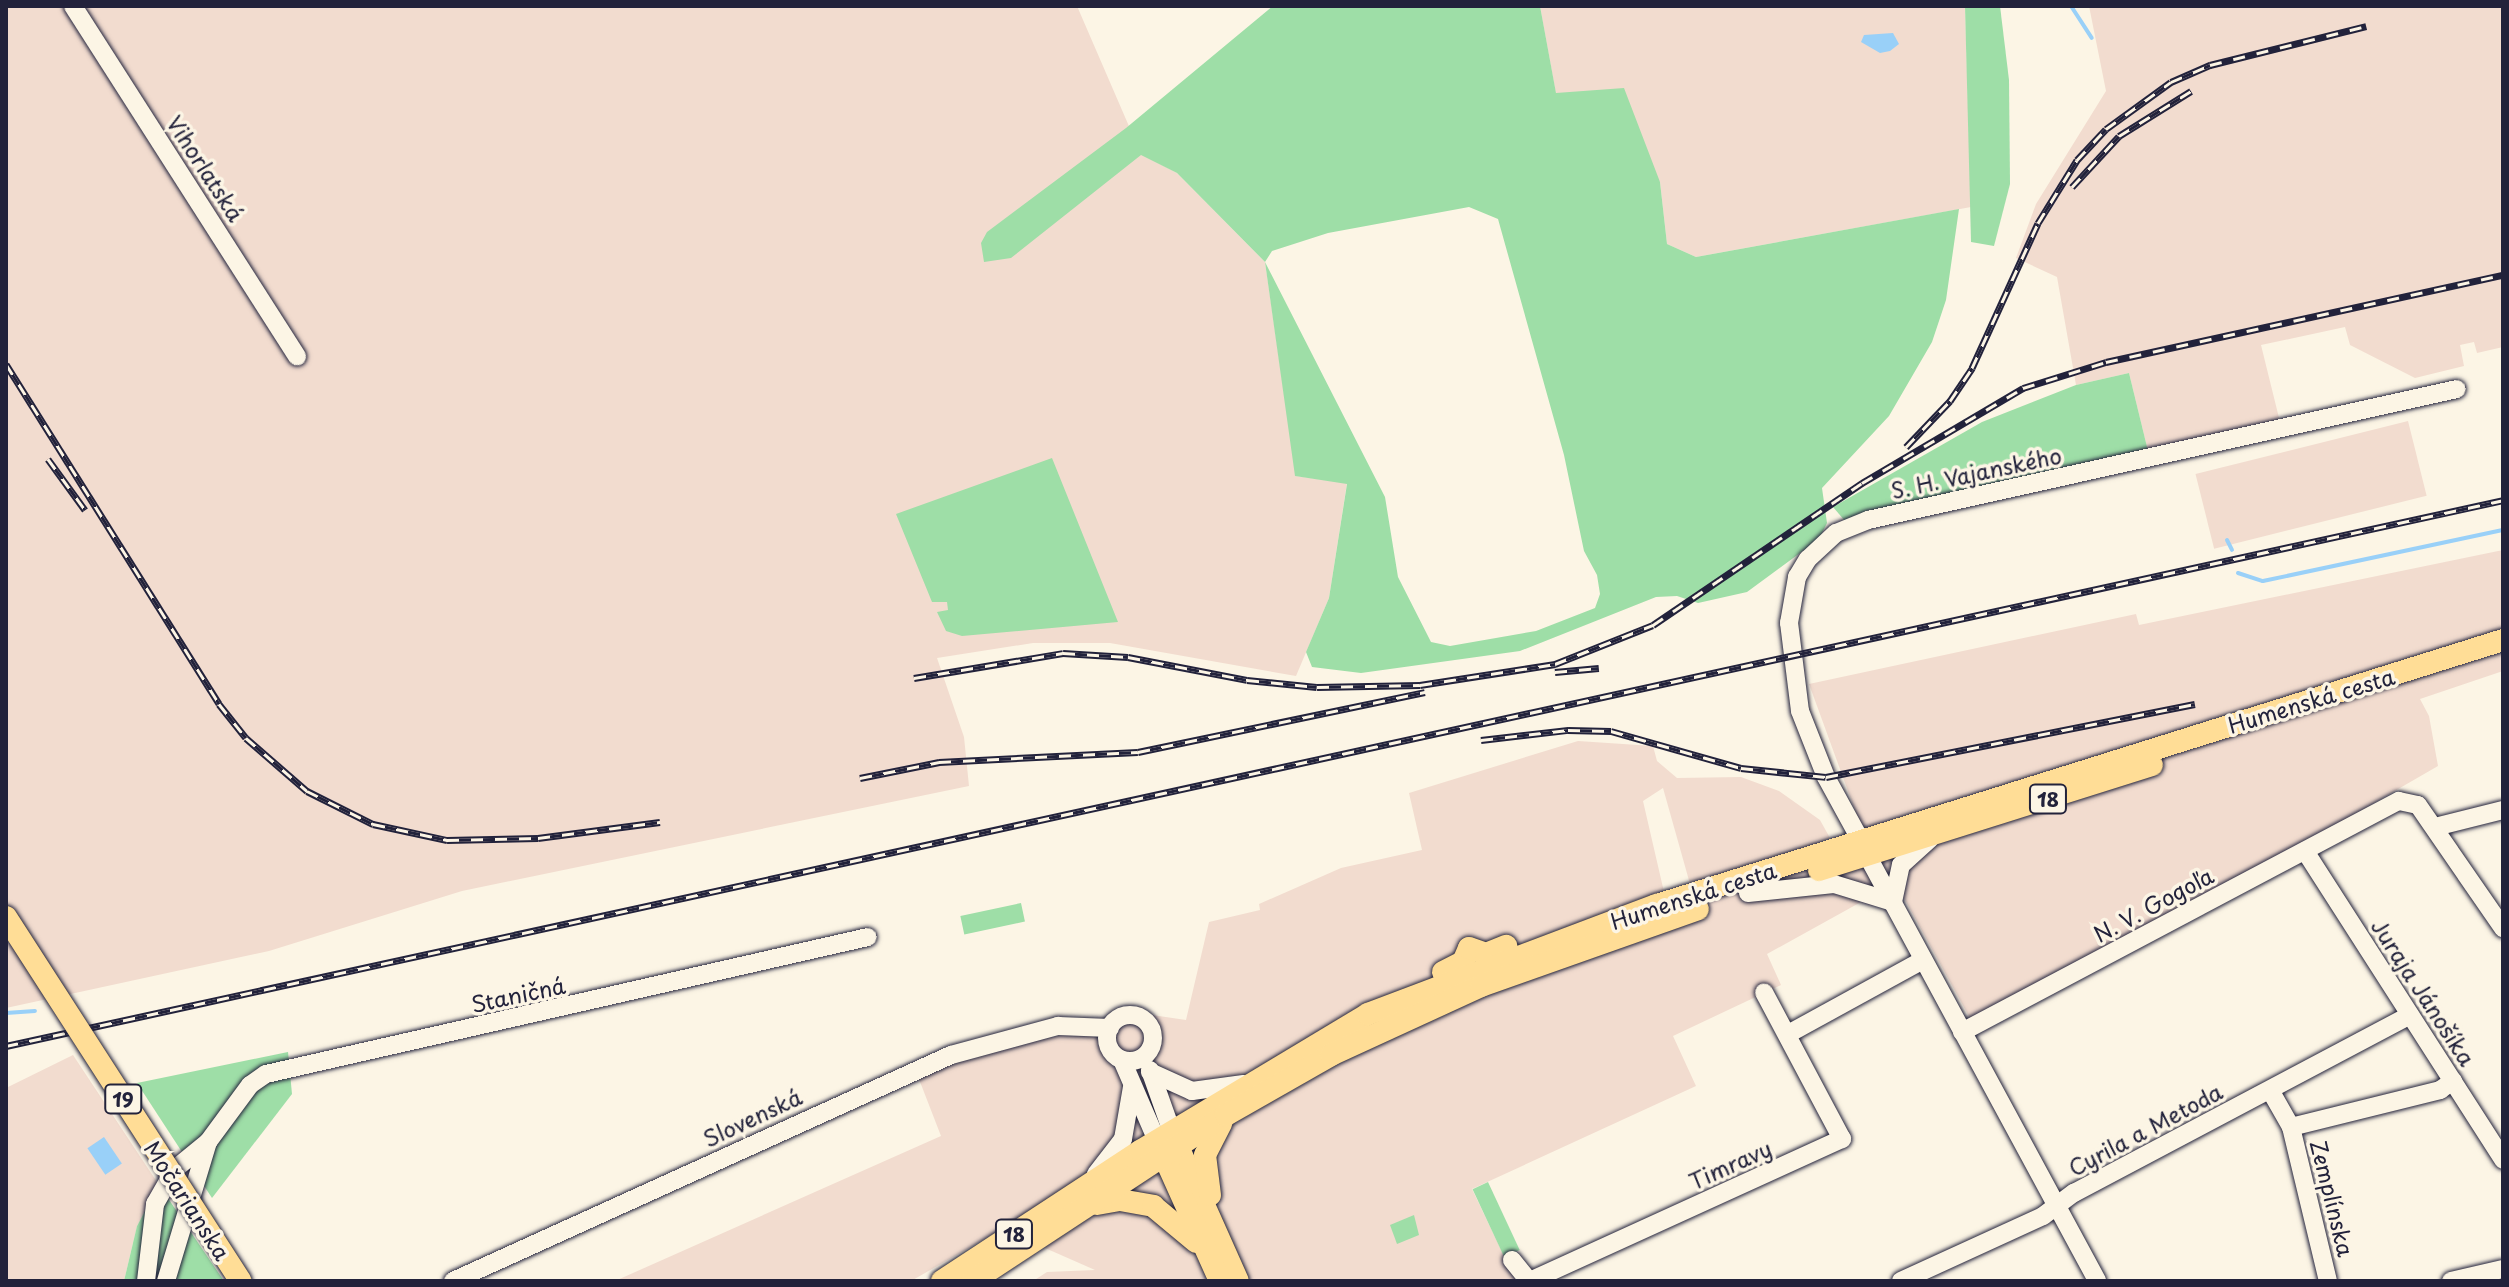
<!DOCTYPE html>
<html>
<head>
<meta charset="utf-8">
<style>
  body { margin:0 }
  #map { position:relative; width:2509px; height:1287px; overflow:hidden; background:#fcf5e5; font-family:"Playpen Sans",sans-serif }
  div>[style] { position:absolute }
  .built>* { inset:0; background:#f2dccf; transform-origin:0 0 }
  .green>* { inset:0; background:#9edea7; transform-origin:0 0 }
  .water>* { inset:0; background:#99d0f8; transform-origin:0 0 }
  .stream>* { height:4px; margin:-2px; padding:0 2px; transform-origin:2px; border-radius:2px; background:#99d0f8 }
  .roads { filter:drop-shadow(0 0 2px #22223b) drop-shadow(0 0 2px #22223b) }
  .minor>* { height:18px; margin:-9px; padding:0 9px; transform-origin:9px; border-radius:9px; background:#fcf5e5 }
  .minor>.ring { margin:-9px; padding:0; box-sizing:content-box; background:none; border:18px solid #fcf5e5; border-radius:50% }
  .major>* { height:22px; margin:-11px; padding:0 11px; transform-origin:11px; border-radius:11px; background:#ffdd96 }
  .rail>* { height:7px; margin-top:-3.5px; transform-origin:0; background:repeating-linear-gradient(90deg,#fcf5e5 0 12px,#22223b 0 24px); box-sizing:border-box; border-block:2px solid #22223b }
  .bridges { filter:drop-shadow(0 0 2px #22223b) drop-shadow(0 0 2px #22223b) }
  .major-bridge>* { height:22px; margin:-11px; padding:0 11px; transform-origin:11px; border-radius:11px; background:#ffdd96 }
  span { translate:-50% -50%; white-space:nowrap; text-align:center; line-height:1.15; -webkit-text-stroke:7px #fcf5e5; paint-order:stroke }
  .shield-label span { padding:2px 6px; background:#fcf5e5; border:2px solid; border-radius:6px; -webkit-text-stroke-width:0 }
  .shield-label { font-size:20px; color:#22223b; font-weight:700 }
  .street-label { font-size:22px; color:#22223b }
  .frame { position:absolute; inset:0; border:8px solid #22223b; pointer-events:none }
</style>
</head>
<body>
<div id="map">
  <div class="built">
    <i style="clip-path:polygon(6px 6px,1077px 6px,1141px 154px,1177px 173px,1265px 262px,1296px 476px,1347px 483px,1329px 598px,1296px 676px,1110px 643px,1033px 643px,937px 658px,964px 737px,969px 786px,462px 891px,269px 951px,6px 1008px)"></i>
    <i style="clip-path:polygon(1540px 6px,1965px 6px,1971px 207px,1696px 257px,1667px 244px,1660px 182px,1556px 94px)"></i>
    <i style="clip-path:polygon(2089px 6px,2503px 6px,2503px 347px,2477px 353px,2474px 342px,2460px 345px,2464px 366px,2415px 378px,2350px 345px,2345px 327px,2261px 345px,2280px 422px,2148px 451px,2129px 373px,2076px 385px,2057px 277px,2016px 258px,2036px 204px,2106px 91px)"></i>
    <i style="left:2408px;top:421px;width:77px;height:219px;rotate:76deg"></i>
    <i style="clip-path:polygon(evenodd,2503px 550px,2503px 671px,2420px 699px,2429px 716px,2438px 766px,2275px 860px,1971px 1020px,1904px 898px,1873px 906px,1861px 902px,1767px 954px,1781px 985px,1673px 1036px,1696px 1086px,1472px 1189px,1516px 1281px,1033px 1281px,1047px 1272px,1095px 1270px,1002px 1229px,911px 1281px,615px 1281px,941px 1136px,917px 1074px,1015px 1044px,1075px 1033px,1125px 1011px,1186px 1020px,1209px 922px,1260px 910px,1259px 904px,1341px 868px,1422px 850px,1409px 793px,1578px 741px,1653px 746px,1657px 761px,1677px 778px,1741px 777px,1779px 791px,1820px 820px,1830px 838px,1816px 844px,1867px 827px,1860px 824px,1809px 684px,2136px 614px,2139px 625px,2503px 550px,1663px 788px,1690px 884px,1664px 892px,1643px 801px,1663px 788px)"></i>
    <i style="clip-path:polygon(73px 1055px,159px 1185px,137px 1226px,124px 1281px,6px 1281px,6px 1088px)"></i>
  </div>
  <div class="green">
    <i style="clip-path:polygon(evenodd,1273px 6px,1540px 6px,1556px 93px,1624px 88px,1660px 182px,1667px 244px,1696px 257px,1959px 209px,1946px 300px,1932px 342px,1889px 416px,1822px 488px,1827px 523px,1819px 539px,1747px 592px,1698px 603px,1677px 596px,1656px 597px,1520px 651px,1361px 673px,1312px 667px,1306px 652px,1329px 598px,1347px 484px,1295px 476px,1265px 262px,1177px 173px,1141px 155px,1011px 258px,984px 262px,981px 243px,987px 232px,1126px 128px,1273px 6px,1469px 207px,1498px 219px,1564px 455px,1584px 551px,1597px 575px,1600px 594px,1595px 608px,1536px 631px,1450px 646px,1431px 642px,1398px 577px,1385px 497px,1265px 262px,1272px 251px,1328px 233px,1469px 207px)"></i>
    <i style="clip-path:polygon(1965px 6px,2000px 6px,2009px 80px,2010px 184px,1994px 246px,1971px 242px)"></i>
    <i style="clip-path:polygon(2129px 373px,2148px 451px,1845px 521px,1833px 507px,1982px 422px,2076px 385px)"></i>
    <i style="clip-path:polygon(1052px 458px,1118px 622px,962px 636px,946px 631px,937px 612px,948px 610px,947px 602px,932px 602px,896px 514px)"></i>
    <i style="left:1021px;top:903px;width:19px;height:62px;rotate:78deg"></i>
    <i style="clip-path:polygon(288px 1052px,292px 1094px,212px 1198px,137px 1083px)"></i>
    <i style="left:1488px;top:1182px;width:75px;height:17px;rotate:65deg"></i>
    <i style="clip-path:polygon(159px 1185px,224px 1281px,124px 1281px,137px 1226px)"></i>
    <i style="clip-path:polygon(1414px 1215px,1419px 1235px,1397px 1244px,1390px 1225px)"></i>
  </div>
  <div class="water">
    <i style="clip-path:polygon(1893px 33px,1899px 44px,1890px 51px,1880px 53px,1861px 42px,1864px 35px)"></i>
    <i style="left:104px;top:1137px;width:32px;height:20px;rotate:56deg"></i>
  </div>
  <div class="stream">
    <i style="left:2071px;top:6px;width:38px;rotate:57deg"></i>
    <i style="left:2227px;top:540px;width:11px;rotate:63deg"></i>
    <i style="left:2238px;top:573px;width:26px;rotate:18deg"></i>
    <i style="left:2263px;top:581px;width:245px;rotate:-12deg"></i>
    <i style="left:6px;top:1013px;width:29px;rotate:-4deg"></i>
  </div>
  <div class="roads">
    <div class="minor">
      <i style="left:73px;top:6px;width:416px;rotate:57.4deg"></i>
      <i style="left:2435px;top:827px;width:70px;rotate:-14deg"></i>
      <i style="left:1861px;top:841px;width:73px;rotate:-118.7deg"></i>
      <i style="left:1826px;top:777px;width:71px;rotate:-111.5deg"></i>
      <i style="left:1800px;top:711px;width:89px;rotate:-97.1deg"></i>
      <i style="left:1789px;top:623px;width:47px;rotate:-80.1deg"></i>
      <i style="left:1797px;top:577px;width:21px;rotate:-59deg"></i>
      <i style="left:1808px;top:559px;width:38px;rotate:-43deg"></i>
      <i style="left:1836px;top:533px;width:35px;rotate:-22deg"></i>
      <i style="left:1868px;top:520px;width:603px;rotate:-12.54deg"></i>
      <i style="left:2305px;top:851px;width:367px;rotate:57.3deg"></i>
      <i style="left:1867px;top:855px;width:484px;rotate:61.6deg"></i>
      <i style="left:1748px;top:893px;width:86px;rotate:-6deg"></i>
      <i style="left:1834px;top:884px;width:62px;rotate:17deg"></i>
      <i style="left:1893px;top:902px;width:38px;rotate:-78deg"></i>
      <i style="left:1901px;top:865px;width:39px;rotate:-42deg"></i>
      <i class="ring" style="left:1107px;top:1015px;width:28px;height:28px"></i>
      <i style="left:1962px;top:1032px;width:494px;rotate:-27.9deg"></i>
      <i style="left:2399px;top:801px;width:19px;rotate:12deg"></i>
      <i style="left:2418px;top:805px;width:150px;rotate:55.4deg"></i>
      <i style="left:1788px;top:1034px;width:154px;rotate:-28.7deg"></i>
      <i style="left:1122px;top:1060px;width:88px;rotate:66.6deg"></i>
      <i style="left:1150px;top:1070px;width:66px;rotate:70.5deg"></i>
      <i style="left:1150px;top:1072px;width:46px;rotate:24.3deg"></i>
      <i style="left:1192px;top:1091px;width:52px;rotate:-7.7deg"></i>
      <i style="left:2270px;top:1090px;width:43px;rotate:60.4deg"></i>
      <i style="left:2291px;top:1127px;width:158px;rotate:76.5deg"></i>
      <i style="left:2291px;top:1127px;width:154px;rotate:-13.9deg"></i>
      <i style="left:2440px;top:1090px;width:16px;rotate:-35deg"></i>
      <i style="left:1096px;top:1174px;width:44px;rotate:-52.4deg"></i>
      <i style="left:1123px;top:1139px;width:53px;rotate:-80.2deg"></i>
      <i style="left:1512px;top:1260px;width:27px;rotate:51deg"></i>
      <i style="left:146px;top:1281px;width:78px;rotate:-83.3deg"></i>
      <i style="left:155px;top:1204px;width:40px;rotate:-60.3deg"></i>
      <i style="left:175px;top:1169px;width:43px;rotate:-39.3deg"></i>
      <i style="left:166px;top:1281px;width:145px;rotate:-73.2deg"></i>
      <i style="left:208px;top:1142px;width:71px;rotate:-53.6deg"></i>
      <i style="left:250px;top:1085px;width:19px;rotate:-35deg"></i>
      <i style="left:266px;top:1074px;width:617px;rotate:-12.82deg"></i>
      <i style="left:453px;top:1281px;width:547px;rotate:-24.41deg"></i>
      <i style="left:951px;top:1055px;width:111px;rotate:-15.2deg"></i>
      <i style="left:1058px;top:1026px;width:52px;rotate:2.2deg"></i>
      <i style="left:1530px;top:1281px;width:343px;rotate:-24.5deg"></i>
      <i style="left:1842px;top:1139px;width:166px;rotate:-118deg"></i>
      <i style="left:1901px;top:1281px;width:156px;rotate:-24.6deg"></i>
      <i style="left:2043px;top:1216px;width:39px;rotate:-37deg"></i>
      <i style="left:2074px;top:1193px;width:380px;rotate:-27.9deg"></i>
      <i style="left:2451px;top:1281px;width:53px;rotate:-13deg"></i>
    </div>
    <div class="major">
      <i style="left:1819px;top:870px;width:349px;rotate:-17.5deg"></i>
      <i style="left:1443px;top:972px;width:22px;rotate:-27deg"></i>
      <i style="left:1463px;top:962px;width:15px;rotate:-67deg"></i>
      <i style="left:1469px;top:948px;width:18px;rotate:19deg"></i>
      <i style="left:1486px;top:954px;width:22px;rotate:-22deg"></i>
      <i style="left:1172px;top:1133px;width:162px;rotate:66deg"></i>
      <i style="left:1158px;top:1143px;width:151px;rotate:65.8deg"></i>
      <i style="left:1210px;top:1195px;width:40px;rotate:-97.1deg"></i>
      <i style="left:1205px;top:1155px;width:36px;rotate:-63deg"></i>
      <i style="left:1097px;top:1204px;width:23px;rotate:-10deg"></i>
      <i style="left:1120px;top:1200px;width:34px;rotate:10deg"></i>
      <i style="left:1153px;top:1206px;width:56px;rotate:39.9deg"></i>
      <i style="left:942px;top:1281px;width:237px;rotate:-33.3deg"></i>
      <i style="left:1140px;top:1151px;width:266px;rotate:-31deg"></i>
      <i style="left:1368px;top:1014px;width:309px;rotate:-20.7deg"></i>
      <i style="left:1657px;top:905px;width:887px;rotate:-17.39deg"></i>
      <i style="left:973px;top:1281px;width:303px;rotate:-33.3deg"></i>
      <i style="left:1226px;top:1115px;width:121px;rotate:-29.7deg"></i>
      <i style="left:1331px;top:1055px;width:165px;rotate:-24.7deg"></i>
      <i style="left:1481px;top:986px;width:230px;rotate:-19.5deg"></i>
    </div>
  </div>
  <div class="rail">
    <i style="left:2072px;top:187px;width:69px;rotate:-47.3deg"></i>
    <i style="left:2119px;top:136px;width:85px;rotate:-32deg"></i>
    <i style="left:6px;top:364px;width:401px;rotate:57.9deg"></i>
    <i style="left:219px;top:704px;width:43px;rotate:51.5deg"></i>
    <i style="left:246px;top:738px;width:81px;rotate:41deg"></i>
    <i style="left:307px;top:791px;width:74px;rotate:26.6deg"></i>
    <i style="left:373px;top:824px;width:76px;rotate:12.2deg"></i>
    <i style="left:447px;top:840px;width:91px;rotate:-1.3deg"></i>
    <i style="left:538px;top:838px;width:123px;rotate:-7.5deg"></i>
    <i style="left:1906px;top:447px;width:64px;rotate:-46.3deg"></i>
    <i style="left:1950px;top:401px;width:40px;rotate:-56deg"></i>
    <i style="left:1972px;top:368px;width:159px;rotate:-65.5deg"></i>
    <i style="left:2038px;top:223px;width:74px;rotate:-58.2deg"></i>
    <i style="left:2077px;top:160px;width:42px;rotate:-46.9deg"></i>
    <i style="left:2106px;top:129px;width:80px;rotate:-35.9deg"></i>
    <i style="left:2171px;top:82px;width:43px;rotate:-23.6deg"></i>
    <i style="left:2210px;top:65px;width:161px;rotate:-14deg"></i>
    <i style="left:48px;top:459px;width:63px;rotate:54deg"></i>
    <i style="left:1555px;top:672px;width:44px;rotate:-5.2deg"></i>
    <i style="left:914px;top:678px;width:151px;rotate:-9.5deg"></i>
    <i style="left:1063px;top:653px;width:65px;rotate:3.5deg"></i>
    <i style="left:1128px;top:657px;width:121px;rotate:10.9deg"></i>
    <i style="left:1247px;top:680px;width:70px;rotate:5.7deg"></i>
    <i style="left:1317px;top:687px;width:103px;rotate:-1.1deg"></i>
    <i style="left:1420px;top:685px;width:137px;rotate:-8.8deg"></i>
    <i style="left:1555px;top:664px;width:105px;rotate:-21.7deg"></i>
    <i style="left:1653px;top:625px;width:253px;rotate:-34.2deg"></i>
    <i style="left:1862px;top:483px;width:187px;rotate:-30.5deg"></i>
    <i style="left:2023px;top:388px;width:87px;rotate:-17.4deg"></i>
    <i style="left:2106px;top:362px;width:406px;rotate:-12.4deg"></i>
    <i style="left:1481px;top:740px;width:88px;rotate:-6.6deg"></i>
    <i style="left:1568px;top:730px;width:43px;rotate:1.3deg"></i>
    <i style="left:1611px;top:731px;width:135px;rotate:15.9deg"></i>
    <i style="left:1741px;top:768px;width:85px;rotate:6deg"></i>
    <i style="left:1826px;top:777px;width:376px;rotate:-11.2deg"></i>
    <i style="left:860px;top:778px;width:81px;rotate:-11.4deg"></i>
    <i style="left:939px;top:762px;width:199px;rotate:-2.9deg"></i>
    <i style="left:1138px;top:752px;width:293px;rotate:-11.8deg"></i>
    <i style="left:6px;top:1046px;width:2556px;rotate:-12.33deg"></i>
  </div>
  <div class="bridges">
    <div class="major-bridge">
      <i style="left:6px;top:917px;width:433px;rotate:57.2deg"></i>
    </div>
  </div>
  <div class="shield-label">
    <span style="left:2048px;top:799px">18</span>
    <span style="left:123px;top:1099px">19</span>
    <span style="left:1014px;top:1234px">18</span>
  </div>
  <div class="street-label">
    <span style="left:206px;top:168px;rotate:57deg">Vihorlatská</span>
    <span style="left:1976px;top:472px;rotate:-12deg">S. H. Vajanského</span>
    <span style="left:2311px;top:700px;rotate:-17deg">Humenská cesta</span>
    <span style="left:1693px;top:895px;rotate:-18deg">Humenská cesta</span>
    <span style="left:2153px;top:904px;rotate:-28deg">N. V. Gogoľa</span>
    <span style="left:2424px;top:992px;rotate:57deg">Juraja Jánošíka</span>
    <span style="left:518px;top:994px;rotate:-12deg">Staničná</span>
    <span style="left:752px;top:1117px;rotate:-25deg">Slovenská</span>
    <span style="left:2145px;top:1129px;rotate:-28deg">Cyrila a Metoda</span>
    <span style="left:1730px;top:1164px;rotate:-24deg">Timravy</span>
    <span style="left:2333px;top:1198px;rotate:76deg">Zemplínska</span>
    <span style="left:188px;top:1200px;rotate:57deg">Močarianska</span>
  </div>
  <div class="frame"></div>
</div>
</body>
</html>
